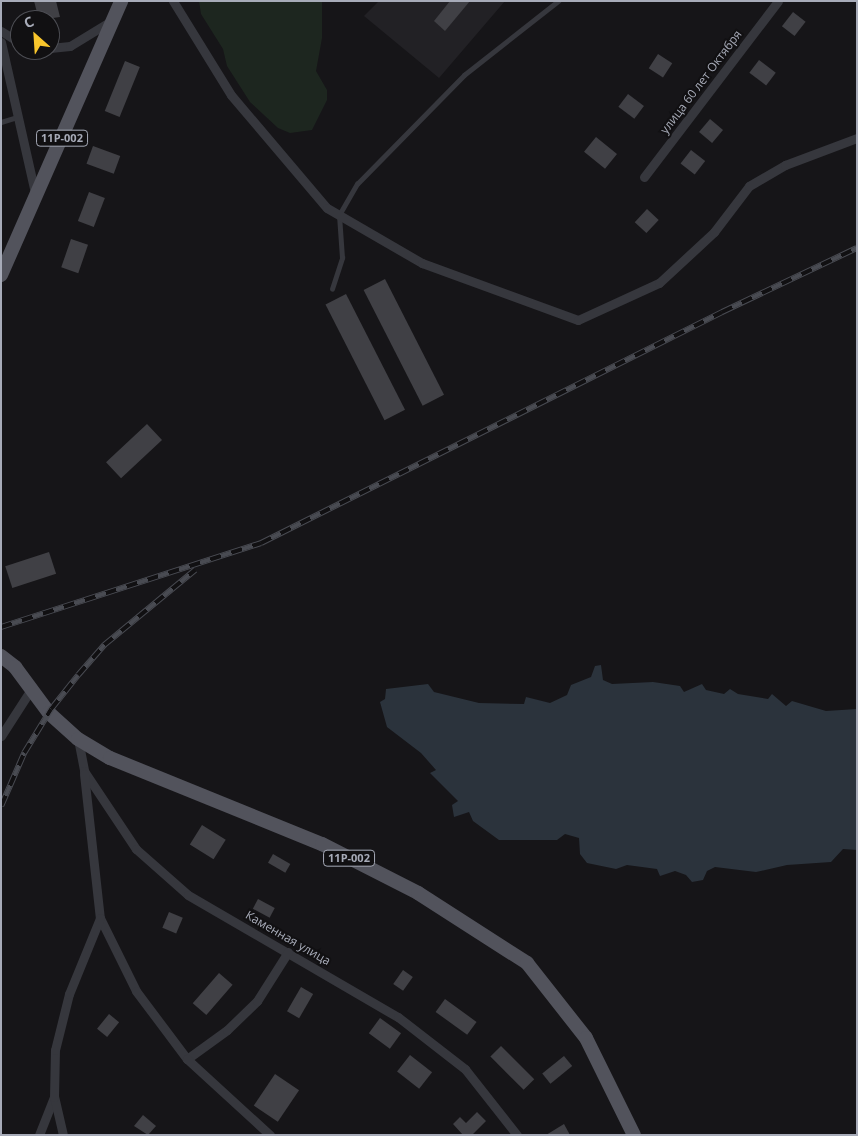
<!DOCTYPE html>
<html>
<head>
<meta charset="utf-8">
<style>
  body { margin:0 }
  #map { position:relative; width:858px; height:1136px; overflow:hidden; background:#161518; font-family:"Open Sans",sans-serif }
  div>[style] { position:absolute }
  .built>* { inset:0; background:#222125 }
  .green>* { inset:0; background:#1d261f }
  .water>* { inset:0; background:#2b333c }
  .building>* { inset:0; background:#404045; transform-origin:0 0 }
  .service>* { height:4.5px; margin:-2.25px; padding:0 2.25px; transform-origin:2.25px; border-radius:2.25px; background:#36373d }
  .minor>* { height:9px; margin:-4.5px; padding:0 4.5px; transform-origin:4.5px; border-radius:4.5px; background:#36373d }
  .primary>* { height:14px; margin:-7px; padding:0 7px; transform-origin:7px; border-radius:7px; background:#52535c }
  .rail>* { height:5.5px; margin-top:-2.75px; transform-origin:0; background:repeating-linear-gradient(90deg,#111012 0 11px,#494b52 0 22px); box-sizing:border-box; border-block:1px solid #494b52 }
  span { translate:-50% -50%; white-space:nowrap; text-align:center; line-height:1.15; -webkit-text-stroke:4px #111012; paint-order:stroke }
  .shield-label span { padding:1px 4px; background:#111012; border:1px solid; border-radius:4px; -webkit-text-stroke-width:0 }
  .shield-label { font-size:11px; color:#a7abb8; font-weight:700 }
  .street-label { font-size:12px; color:#a7abb8 }
  .frame { position:absolute; inset:0; border:2px solid #a7abb8; pointer-events:none }
  .north { position:absolute; left:10px; top:10px; width:50px; height:50px; box-sizing:border-box; background:#111012; border:1px solid #4d4e54; border-radius:50%; rotate:334deg; font-size:14px; font-weight:700; line-height:20px; text-align:center; color:#a7abb8 }
  .north::after { content:''; display:block; margin:auto; width:18px; height:22px; background:#f9c62c; clip-path:polygon(50% 0,100% 100%,50% 72%,0 100%) }
</style>
</head>
<body>
<div id="map">
  <div class="built">
    <i style="clip-path:polygon(379px 1px,505px 1px,439px 78px,364px 16px)"></i>
  </div>
  <div class="green">
    <i style="clip-path:polygon(199px 1px,322px 1px,322px 38px,316px 71px,327px 90px,327px 100px,312px 130px,290px 133px,278px 128px,250px 102px,227px 66px,223px 49px,201px 14px)"></i>
  </div>
  <div class="water">
    <i style="clip-path:polygon(601px 665px,603px 680px,612px 684px,653px 682px,680px 686px,684px 692px,702px 684px,706px 690px,724px 694px,730px 689px,738px 694px,768px 699px,772px 694px,786px 706px,792px 701px,826px 711px,857px 709px,857px 850px,843px 849px,831px 862px,787px 865px,756px 872px,715px 867px,707px 871px,703px 880px,692px 882px,686px 875px,675px 871px,660px 876px,657px 869px,627px 865px,616px 869px,587px 863px,580px 854px,579px 838px,565px 834px,557px 840px,499px 840px,473px 821px,469px 812px,454px 817px,452px 805px,458px 801px,430px 773px,436px 770px,421px 753px,387px 727px,380px 702px,385px 699px,386px 689px,428px 684px,434px 692px,479px 703px,524px 704px,526px 697px,550px 703px,567px 695px,571px 685px,591px 677px,595px 666px)"></i>
  </div>
  <div class="building">
    <i style="clip-path:polygon(34px 1px,56px 1px,60px 17px,39px 20px)"></i>
    <i style="clip-path:polygon(450px 1px,470px 1px,445px 31px,434px 21px)"></i>
    <i style="left:793px;top:12px;width:16px;height:18px;rotate:38deg"></i>
    <i style="left:658px;top:54px;width:17px;height:17px;rotate:33deg"></i>
    <i style="left:759px;top:60px;width:21px;height:16px;rotate:37deg"></i>
    <i style="left:125px;top:61px;width:16px;height:54px;rotate:22deg"></i>
    <i style="left:628px;top:94px;width:20px;height:16px;rotate:37deg"></i>
    <i style="left:710px;top:119px;width:17px;height:17px;rotate:40deg"></i>
    <i style="left:596px;top:137px;width:27px;height:19px;rotate:39deg"></i>
    <i style="left:93px;top:146px;width:29px;height:19px;rotate:20deg"></i>
    <i style="left:691px;top:150px;width:18px;height:17px;rotate:38deg"></i>
    <i style="left:89px;top:192px;width:17px;height:31px;rotate:21deg"></i>
    <i style="left:647px;top:209px;width:16px;height:18px;rotate:43deg"></i>
    <i style="left:71px;top:239px;width:18px;height:30px;rotate:19deg"></i>
    <i style="left:385px;top:279px;width:130px;height:24px;rotate:63deg"></i>
    <i style="left:346px;top:294px;width:130px;height:23px;rotate:63deg"></i>
    <i style="left:147px;top:424px;width:22px;height:56px;rotate:47deg"></i>
    <i style="left:49px;top:552px;width:23px;height:46px;rotate:72deg"></i>
    <i style="left:202px;top:825px;width:28px;height:23px;rotate:32deg"></i>
    <i style="left:273px;top:854px;width:20px;height:10px;rotate:30deg"></i>
    <i style="left:258px;top:899px;width:19px;height:11px;rotate:28deg"></i>
    <i style="left:169px;top:912px;width:15px;height:17px;rotate:23deg"></i>
    <i style="left:403px;top:970px;width:12px;height:17px;rotate:35deg"></i>
    <i style="left:219px;top:973px;width:18px;height:40px;rotate:41deg"></i>
    <i style="left:301px;top:987px;width:14px;height:28px;rotate:30deg"></i>
    <i style="left:445px;top:999px;width:39px;height:16px;rotate:36deg"></i>
    <i style="left:109px;top:1014px;width:13px;height:19px;rotate:39deg"></i>
    <i style="left:380px;top:1018px;width:26px;height:19px;rotate:36deg"></i>
    <i style="left:501px;top:1046px;width:47px;height:15px;rotate:45deg"></i>
    <i style="left:410px;top:1055px;width:28px;height:21px;rotate:38deg"></i>
    <i style="left:564px;top:1056px;width:13px;height:28px;rotate:51deg"></i>
    <i style="left:275px;top:1074px;width:29px;height:38px;rotate:34deg"></i>
    <i style="clip-path:polygon(477px 1112px,486px 1121px,472px 1135px,463px 1135px,453px 1124px,460px 1117px,466px 1123px)"></i>
    <i style="clip-path:polygon(143px 1115px,156px 1126px,148px 1135px,134px 1126px)"></i>
    <i style="clip-path:polygon(564px 1124px,570px 1135px,546px 1135px)"></i>
  </div>
  <div class="service">
    <i style="left:1px;top:122px;width:17px;rotate:-17deg"></i>
    <i style="left:332px;top:289px;width:33px;rotate:-72deg"></i>
    <i style="left:342px;top:258px;width:43px;rotate:-94deg"></i>
    <i style="left:339px;top:215px;width:36px;rotate:-60deg"></i>
    <i style="left:357px;top:184px;width:153px;rotate:-45.5deg"></i>
    <i style="left:464px;top:75px;width:120px;rotate:-38.2deg"></i>
  </div>
  <div class="minor">
    <i style="left:173px;top:1px;width:110px;rotate:58.3deg"></i>
    <i style="left:231px;top:95px;width:148px;rotate:49.7deg"></i>
    <i style="left:327px;top:208px;width:110px;rotate:30.1deg"></i>
    <i style="left:422px;top:263px;width:166px;rotate:20.1deg"></i>
    <i style="left:578px;top:320px;width:89px;rotate:-24.6deg"></i>
    <i style="left:659px;top:283px;width:75px;rotate:-42.8deg"></i>
    <i style="left:714px;top:232px;width:58px;rotate:-52.7deg"></i>
    <i style="left:749px;top:186px;width:42px;rotate:-30.3deg"></i>
    <i style="left:785px;top:165px;width:77px;rotate:-20.6deg"></i>
    <i style="left:1px;top:31px;width:22px;rotate:32deg"></i>
    <i style="left:1px;top:42px;width:159px;rotate:77.3deg"></i>
    <i style="left:50px;top:48px;width:20px;rotate:-6deg"></i>
    <i style="left:70px;top:46px;width:48px;rotate:-31.4deg"></i>
    <i style="left:644px;top:177px;width:221px;rotate:-52.7deg"></i>
    <i style="left:1px;top:736px;width:54px;rotate:-57.2deg"></i>
    <i style="left:78px;top:739px;width:33px;rotate:79deg"></i>
    <i style="left:84px;top:771px;width:94px;rotate:56.3deg"></i>
    <i style="left:136px;top:849px;width:69px;rotate:41.5deg"></i>
    <i style="left:188px;top:895px;width:243px;rotate:30.2deg"></i>
    <i style="left:398px;top:1017px;width:85px;rotate:37.8deg"></i>
    <i style="left:465px;top:1069px;width:84px;rotate:51.8deg"></i>
    <i style="left:84px;top:774px;width:145px;rotate:83.7deg"></i>
    <i style="left:100px;top:918px;width:81px;rotate:63.7deg"></i>
    <i style="left:136px;top:991px;width:85px;rotate:53.1deg"></i>
    <i style="left:187px;top:1059px;width:49px;rotate:-35.9deg"></i>
    <i style="left:227px;top:1030px;width:42px;rotate:-44deg"></i>
    <i style="left:257px;top:1001px;width:58px;rotate:-57.7deg"></i>
    <i style="left:187px;top:1059px;width:113px;rotate:42.5deg"></i>
    <i style="left:39px;top:1135px;width:41px;rotate:-68.5deg"></i>
    <i style="left:63px;top:1135px;width:39px;rotate:-103deg"></i>
    <i style="left:54px;top:1097px;width:47px;rotate:-88.8deg"></i>
    <i style="left:55px;top:1050px;width:58px;rotate:-76deg"></i>
    <i style="left:69px;top:994px;width:82px;rotate:-67.8deg"></i>
  </div>
  <div class="primary">
    <i style="left:1px;top:275px;width:299px;rotate:-66.3deg"></i>
    <i style="left:1px;top:656px;width:18px;rotate:38deg"></i>
    <i style="left:15px;top:667px;width:57px;rotate:53.5deg"></i>
    <i style="left:49px;top:713px;width:39px;rotate:42deg"></i>
    <i style="left:78px;top:739px;width:37px;rotate:31deg"></i>
    <i style="left:110px;top:758px;width:229px;rotate:22.1deg"></i>
    <i style="left:322px;top:844px;width:108px;rotate:27deg"></i>
    <i style="left:418px;top:893px;width:130px;rotate:32.7deg"></i>
    <i style="left:527px;top:963px;width:95px;rotate:51.8deg"></i>
    <i style="left:586px;top:1038px;width:108px;rotate:63.7deg"></i>
  </div>
  <div class="rail">
    <i style="left:1px;top:627px;width:273px;rotate:-17.9deg"></i>
    <i style="left:261px;top:543px;width:516px;rotate:-26.61deg"></i>
    <i style="left:722px;top:312px;width:149px;rotate:-25.4deg"></i>
    <i style="left:1px;top:806px;width:58px;rotate:-66.5deg"></i>
    <i style="left:24px;top:753px;width:52px;rotate:-58.5deg"></i>
    <i style="left:51px;top:709px;width:43px;rotate:-51.5deg"></i>
    <i style="left:78px;top:675px;width:40px;rotate:-49deg"></i>
    <i style="left:104px;top:645px;width:118px;rotate:-39.5deg"></i>
  </div>
  <div class="shield-label">
    <span style="left:62px;top:138px">11Р-002</span>
    <span style="left:349px;top:858px">11Р-002</span>
  </div>
  <div class="street-label">
    <span style="left:701px;top:82px;rotate:-53deg">улица 60 лет Октября</span>
    <span style="left:288px;top:938px;rotate:30deg">Каменная улица</span>
  </div>
  <div class="frame"></div>
  <div class="north">С</div>
</div>
</body>
</html>
